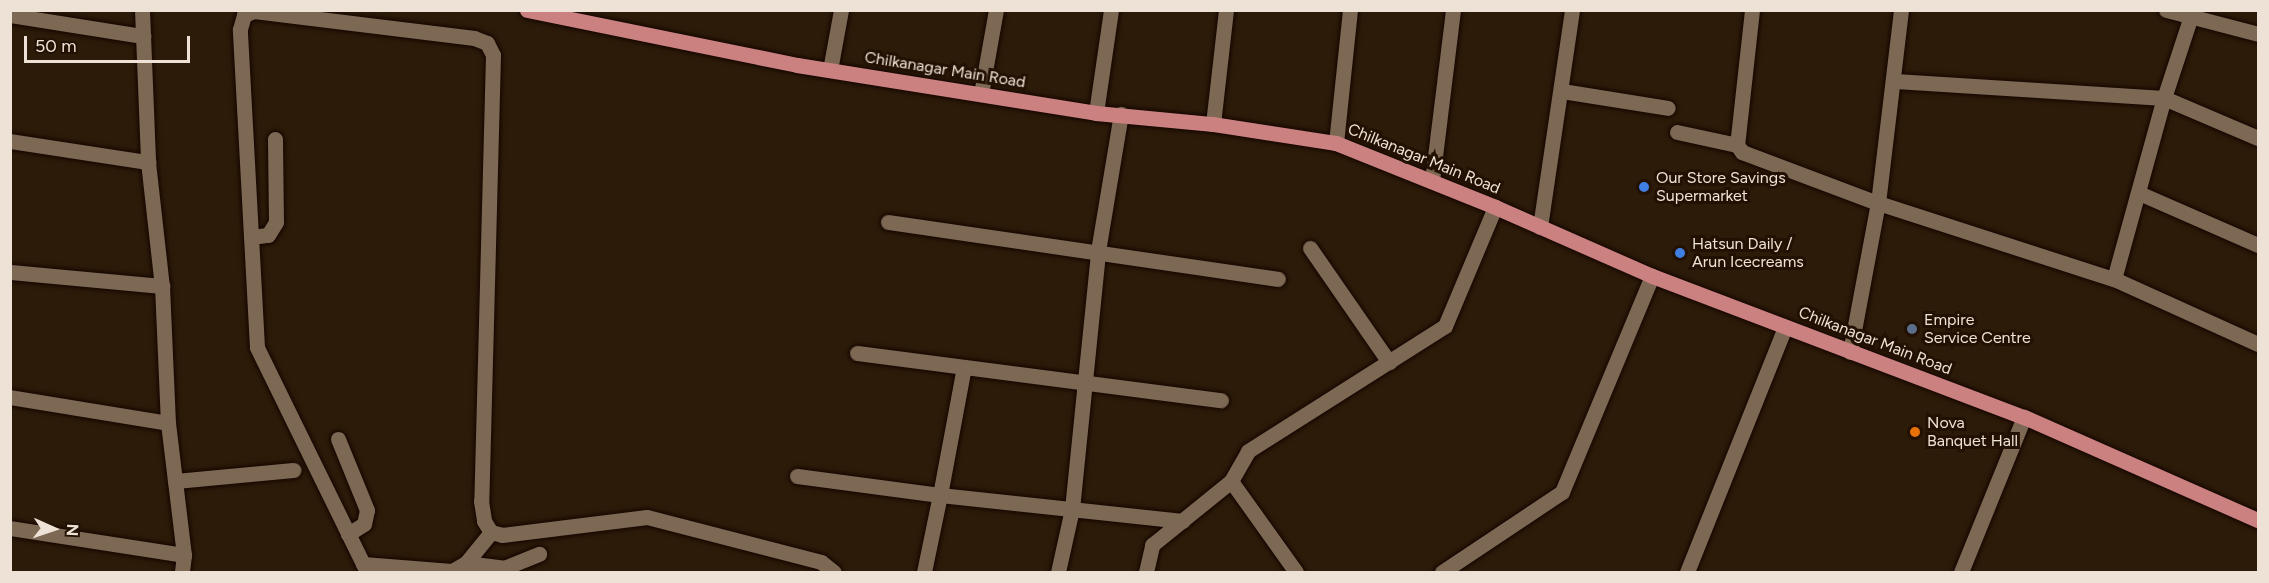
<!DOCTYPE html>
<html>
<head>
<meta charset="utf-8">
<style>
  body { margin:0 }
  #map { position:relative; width:2269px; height:583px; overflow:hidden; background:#2c1b08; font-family:Figtree,sans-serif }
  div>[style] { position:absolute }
  .roads { filter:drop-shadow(0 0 2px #140500) drop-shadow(0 0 2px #140500) }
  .minor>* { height:15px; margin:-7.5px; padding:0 7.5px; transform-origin:7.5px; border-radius:7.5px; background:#7d6854 }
  .major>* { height:15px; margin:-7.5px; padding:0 7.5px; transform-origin:7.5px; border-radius:7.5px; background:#cb8180 }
  .dots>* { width:16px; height:16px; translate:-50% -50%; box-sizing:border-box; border:3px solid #221102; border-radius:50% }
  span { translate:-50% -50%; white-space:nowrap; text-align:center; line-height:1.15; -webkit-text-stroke:6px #221102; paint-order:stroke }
  .street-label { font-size:16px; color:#eee1d6 }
  .poi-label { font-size:16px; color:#eee1d6 }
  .left { translate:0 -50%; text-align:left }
  .frame { position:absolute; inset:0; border:12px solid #eee1d6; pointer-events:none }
  .north { position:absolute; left:24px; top:499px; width:60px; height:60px; -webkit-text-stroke:4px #221102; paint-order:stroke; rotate:93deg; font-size:16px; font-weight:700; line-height:24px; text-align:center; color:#eee1d6 }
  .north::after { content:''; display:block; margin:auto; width:21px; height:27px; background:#eee1d6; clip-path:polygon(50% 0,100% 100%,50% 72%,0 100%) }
  .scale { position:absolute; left:24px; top:36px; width:166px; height:27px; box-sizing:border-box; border:3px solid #eee1d6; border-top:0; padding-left:8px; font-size:18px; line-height:21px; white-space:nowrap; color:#eee1d6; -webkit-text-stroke:4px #221102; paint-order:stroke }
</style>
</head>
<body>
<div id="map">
  <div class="roads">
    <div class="minor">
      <i style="left:142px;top:10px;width:152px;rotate:87.7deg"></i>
      <i style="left:148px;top:162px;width:125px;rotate:83.6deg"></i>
      <i style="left:162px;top:286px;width:137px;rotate:87.5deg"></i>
      <i style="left:168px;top:423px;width:133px;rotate:83.1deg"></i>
      <i style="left:184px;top:555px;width:17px;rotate:97deg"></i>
      <i style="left:1752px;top:10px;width:136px;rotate:96.3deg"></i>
      <i style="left:1737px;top:145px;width:9px;rotate:54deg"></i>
      <i style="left:1742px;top:152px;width:145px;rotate:20.6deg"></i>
      <i style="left:1878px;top:203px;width:248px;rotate:17.9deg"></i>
      <i style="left:2114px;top:279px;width:158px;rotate:24.3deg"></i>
      <i style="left:2166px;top:10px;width:95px;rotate:14.6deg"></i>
      <i style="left:10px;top:15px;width:135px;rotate:9deg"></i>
      <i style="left:830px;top:70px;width:61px;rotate:-79.6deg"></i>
      <i style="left:1895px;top:81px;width:270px;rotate:3.6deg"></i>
      <i style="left:2164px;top:98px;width:102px;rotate:23.1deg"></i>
      <i style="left:1562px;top:91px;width:107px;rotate:9.1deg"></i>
      <i style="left:981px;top:94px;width:85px;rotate:-79.9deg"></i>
      <i style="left:1096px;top:113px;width:104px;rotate:-81.7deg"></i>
      <i style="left:1213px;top:124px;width:115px;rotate:-83.5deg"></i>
      <i style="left:1677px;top:132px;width:61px;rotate:12.2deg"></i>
      <i style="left:10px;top:141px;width:140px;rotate:8.7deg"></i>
      <i style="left:1336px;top:143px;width:134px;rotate:-84deg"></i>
      <i style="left:1432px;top:181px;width:172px;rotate:-83deg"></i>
      <i style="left:2139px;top:193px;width:130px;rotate:23.6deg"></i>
      <i style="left:888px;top:222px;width:394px;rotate:8.3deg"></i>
      <i style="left:1540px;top:227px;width:219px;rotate:-81.6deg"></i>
      <i style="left:251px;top:237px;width:17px;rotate:-7deg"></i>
      <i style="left:268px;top:235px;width:15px;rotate:-58deg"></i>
      <i style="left:276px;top:222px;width:83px;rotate:-90.7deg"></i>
      <i style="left:1310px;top:248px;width:139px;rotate:55.3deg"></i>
      <i style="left:10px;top:272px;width:153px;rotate:5.3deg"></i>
      <i style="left:2114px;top:279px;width:188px;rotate:-74.6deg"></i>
      <i style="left:2164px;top:98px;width:93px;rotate:-71.8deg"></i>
      <i style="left:1850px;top:352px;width:152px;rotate:-79.4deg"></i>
      <i style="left:1878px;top:203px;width:194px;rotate:-83.2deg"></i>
      <i style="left:857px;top:353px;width:367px;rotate:7.4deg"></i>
      <i style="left:10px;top:397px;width:160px;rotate:9.3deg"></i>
      <i style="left:338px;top:439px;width:77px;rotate:67.8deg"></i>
      <i style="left:367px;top:510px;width:14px;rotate:102deg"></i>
      <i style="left:364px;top:524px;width:19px;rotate:148deg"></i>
      <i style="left:797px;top:476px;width:144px;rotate:7.6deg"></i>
      <i style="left:940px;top:495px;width:130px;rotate:-79.4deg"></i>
      <i style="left:175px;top:481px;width:119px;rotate:-5.3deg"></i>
      <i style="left:1231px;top:481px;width:112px;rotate:54.5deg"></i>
      <i style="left:10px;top:528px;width:176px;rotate:8.8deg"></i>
      <i style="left:466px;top:563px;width:38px;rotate:7deg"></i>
      <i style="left:504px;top:568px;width:38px;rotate:-22deg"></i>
      <i style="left:363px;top:564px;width:89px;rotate:4.5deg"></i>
      <i style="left:452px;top:571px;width:16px;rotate:-30deg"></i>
      <i style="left:466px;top:563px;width:40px;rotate:-51deg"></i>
      <i style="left:367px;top:572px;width:250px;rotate:-116.1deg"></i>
      <i style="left:257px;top:347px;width:318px;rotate:-93.1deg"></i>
      <i style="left:240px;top:29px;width:15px;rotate:-74deg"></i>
      <i style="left:244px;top:15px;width:11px;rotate:-22deg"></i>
      <i style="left:254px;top:11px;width:222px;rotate:7deg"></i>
      <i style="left:474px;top:38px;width:14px;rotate:21deg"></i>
      <i style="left:487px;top:43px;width:13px;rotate:63deg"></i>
      <i style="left:493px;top:55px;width:446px;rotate:91.5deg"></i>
      <i style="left:481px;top:501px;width:20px;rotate:81deg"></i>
      <i style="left:484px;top:521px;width:13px;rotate:58deg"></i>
      <i style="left:491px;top:532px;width:11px;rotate:15deg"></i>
      <i style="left:502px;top:535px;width:146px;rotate:-7.1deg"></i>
      <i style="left:647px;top:517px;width:180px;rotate:14.5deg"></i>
      <i style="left:821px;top:562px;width:16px;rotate:38deg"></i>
      <i style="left:924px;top:572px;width:79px;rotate:-78.3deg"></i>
      <i style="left:940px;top:495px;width:244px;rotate:6.1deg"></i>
      <i style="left:1058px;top:572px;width:65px;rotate:-77.5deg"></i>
      <i style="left:1072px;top:509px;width:259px;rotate:-84.2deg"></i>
      <i style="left:1098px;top:251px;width:139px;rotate:-80.5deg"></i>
      <i style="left:1146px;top:572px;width:28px;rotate:-77deg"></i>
      <i style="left:1152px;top:545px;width:102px;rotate:-39deg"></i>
      <i style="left:1231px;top:481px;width:34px;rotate:-60deg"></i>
      <i style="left:1248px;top:451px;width:233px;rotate:-32.4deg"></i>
      <i style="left:1445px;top:326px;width:129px;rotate:-67.2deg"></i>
      <i style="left:1442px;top:572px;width:144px;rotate:-33.7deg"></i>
      <i style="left:1562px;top:492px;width:234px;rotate:-67.4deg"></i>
      <i style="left:1687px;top:572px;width:264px;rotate:-68.2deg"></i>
      <i style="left:1961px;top:572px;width:167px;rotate:-67.9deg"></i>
    </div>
    <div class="major">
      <i style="left:527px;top:10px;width:276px;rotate:11.5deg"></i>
      <i style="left:797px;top:65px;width:303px;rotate:9.1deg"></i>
      <i style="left:1096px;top:113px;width:118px;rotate:5.4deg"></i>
      <i style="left:1213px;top:124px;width:124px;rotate:8.8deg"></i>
      <i style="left:1336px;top:143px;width:171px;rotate:21.9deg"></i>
      <i style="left:1495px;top:207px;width:171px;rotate:23.7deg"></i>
      <i style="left:1652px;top:276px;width:398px;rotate:20.8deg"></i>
      <i style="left:2024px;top:417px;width:256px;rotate:23.8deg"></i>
    </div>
  </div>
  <div class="dots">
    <i style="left:1644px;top:187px;background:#3f7fe0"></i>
    <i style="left:1680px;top:253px;background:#3f7fe0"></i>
    <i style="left:1912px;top:329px;background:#5c6f8a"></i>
    <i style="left:1915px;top:432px;background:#e8710a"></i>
  </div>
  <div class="street-label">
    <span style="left:945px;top:70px;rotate:9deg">Chilkanagar Main Road</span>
    <span style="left:1424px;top:159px;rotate:22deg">Chilkanagar Main Road</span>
    <span style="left:1875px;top:341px;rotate:21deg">Chilkanagar Main Road</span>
  </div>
  <div class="poi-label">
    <span class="left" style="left:1656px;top:187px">Our Store Savings<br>Supermarket</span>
    <span class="left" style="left:1692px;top:253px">Hatsun Daily /<br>Arun Icecreams</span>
    <span class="left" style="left:1924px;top:329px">Empire<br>Service Centre</span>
    <span class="left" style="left:1927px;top:432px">Nova<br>Banquet Hall</span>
  </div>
  <div class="frame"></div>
  <div class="north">N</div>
  <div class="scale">50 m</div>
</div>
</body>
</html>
